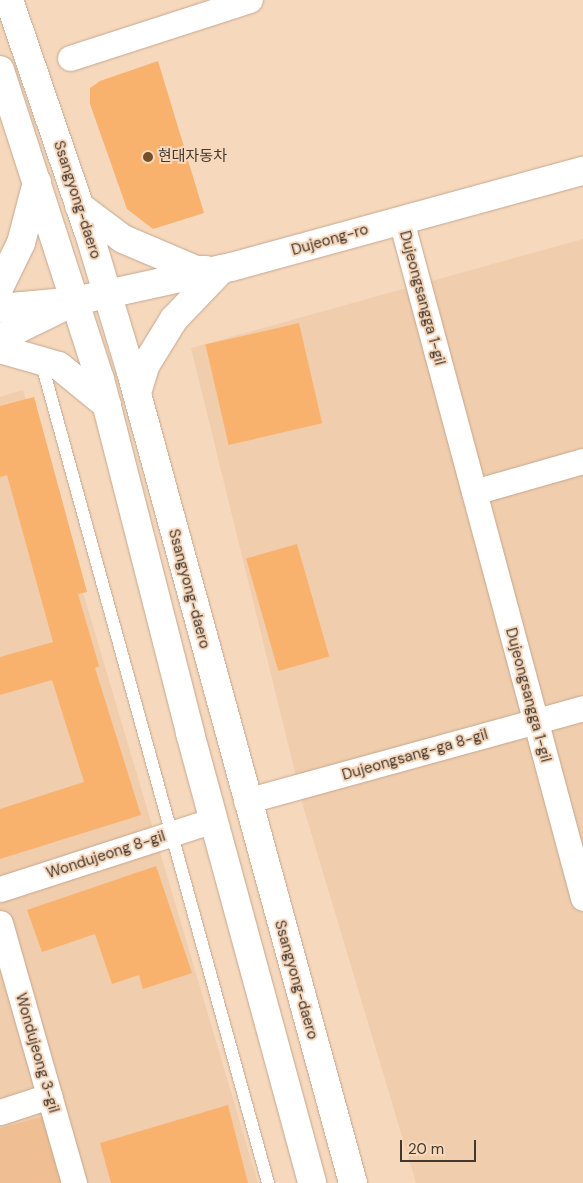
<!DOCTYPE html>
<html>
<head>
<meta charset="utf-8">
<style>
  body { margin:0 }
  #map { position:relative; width:583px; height:1183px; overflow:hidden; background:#f6d8bd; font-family:"DM Sans","Noto Sans KR",sans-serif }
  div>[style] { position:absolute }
  .built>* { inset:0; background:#f0cdac }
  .green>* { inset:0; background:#efbe92 }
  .building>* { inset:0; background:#f8b26e; transform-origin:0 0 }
  .roads { filter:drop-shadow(0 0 1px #c4a78d) drop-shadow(0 0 1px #c4a78d) }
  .service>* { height:12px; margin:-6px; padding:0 6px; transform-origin:6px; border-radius:6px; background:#fff }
  .minor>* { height:25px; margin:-12.5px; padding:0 12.5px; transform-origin:12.5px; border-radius:12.5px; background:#fff }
  .tertiary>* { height:28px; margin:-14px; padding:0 14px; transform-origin:14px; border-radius:14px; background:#fff }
  .dots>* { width:14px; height:14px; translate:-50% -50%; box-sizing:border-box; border:2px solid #f6d8bd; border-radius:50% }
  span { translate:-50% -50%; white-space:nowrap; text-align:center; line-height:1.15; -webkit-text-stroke:4px #f6d8bd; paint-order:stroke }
  .poi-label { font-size:15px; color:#44382d }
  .left { translate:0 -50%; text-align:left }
  .street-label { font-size:15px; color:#44382d }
  .scale { position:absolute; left:400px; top:1140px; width:76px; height:22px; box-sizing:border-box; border:2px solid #44382d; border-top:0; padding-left:6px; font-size:15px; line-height:18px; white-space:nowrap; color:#44382d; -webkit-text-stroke:4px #f6d8bd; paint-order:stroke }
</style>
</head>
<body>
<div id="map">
  <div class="built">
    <i style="clip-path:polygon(583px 239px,583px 1183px,416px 1183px,304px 809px,191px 348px)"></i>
    <i style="clip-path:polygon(23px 390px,258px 1183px,0 1183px,0 397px)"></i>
  </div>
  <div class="green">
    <i style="clip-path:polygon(41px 1117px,51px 1118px,74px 1183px,0 1183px,0 1128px)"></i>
  </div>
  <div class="building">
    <i style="clip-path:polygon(158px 61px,204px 213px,153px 229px,127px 209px,90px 104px,90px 88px,100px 81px)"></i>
    <i style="left:299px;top:323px;width:103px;height:96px;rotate:77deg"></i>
    <i style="clip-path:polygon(34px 397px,87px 592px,78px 594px,99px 666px,95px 668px,141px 815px,0 859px,0 809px,84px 782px,52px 680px,0 695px,0 657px,53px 642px,7px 475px,0 477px,0 406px)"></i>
    <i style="left:297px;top:544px;width:117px;height:53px;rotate:74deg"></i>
    <i style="clip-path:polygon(156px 866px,192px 973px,143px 989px,139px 975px,112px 984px,95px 934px,42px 952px,27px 910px)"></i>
    <i style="clip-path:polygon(228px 1105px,248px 1183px,111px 1183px,100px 1143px)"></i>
  </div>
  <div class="roads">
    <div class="service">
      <i style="left:41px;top:361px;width:853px;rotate:74.56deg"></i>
    </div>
    <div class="minor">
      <i style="left:70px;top:58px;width:189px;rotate:-17.9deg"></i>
      <i style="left:401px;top:220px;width:702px;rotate:74.97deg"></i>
      <i style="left:474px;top:492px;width:113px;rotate:-15.9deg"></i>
      <i style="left:246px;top:801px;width:350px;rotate:-15.4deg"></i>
      <i style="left:0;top:889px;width:224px;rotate:-17.9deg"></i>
      <i style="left:0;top:923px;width:270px;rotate:74.1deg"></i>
      <i style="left:0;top:1112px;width:52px;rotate:-18.1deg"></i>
    </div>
    <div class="tertiary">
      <i style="left:9px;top:0;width:246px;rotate:71.1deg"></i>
      <i style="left:89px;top:233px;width:145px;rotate:73.2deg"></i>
      <i style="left:131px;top:372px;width:841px;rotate:74.69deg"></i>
      <i style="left:0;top:70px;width:325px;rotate:72.1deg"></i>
      <i style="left:100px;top:379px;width:365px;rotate:75.7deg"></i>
      <i style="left:190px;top:733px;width:466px;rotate:74.8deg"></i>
      <i style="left:79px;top:206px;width:55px;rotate:36.9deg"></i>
      <i style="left:123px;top:239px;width:79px;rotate:23deg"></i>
      <i style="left:196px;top:270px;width:10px"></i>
      <i style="left:0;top:286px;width:48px;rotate:-64deg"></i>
      <i style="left:21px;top:243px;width:63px;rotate:-75.3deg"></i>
      <i style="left:0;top:308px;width:75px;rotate:-5.3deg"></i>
      <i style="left:75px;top:301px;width:160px;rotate:-12.3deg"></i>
      <i style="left:231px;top:267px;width:365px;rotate:-15.3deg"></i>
      <i style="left:0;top:338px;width:66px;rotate:-26.2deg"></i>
      <i style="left:0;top:349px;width:61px;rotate:16.1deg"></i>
      <i style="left:59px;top:366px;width:62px;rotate:39.1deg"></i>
      <i style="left:137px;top:393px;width:28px;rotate:-73deg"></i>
      <i style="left:145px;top:366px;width:55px;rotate:-58.3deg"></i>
      <i style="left:174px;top:319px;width:69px;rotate:-46.2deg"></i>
    </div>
  </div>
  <div class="dots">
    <i style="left:148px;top:157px;background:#744f2a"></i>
  </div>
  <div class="poi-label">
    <span class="left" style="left:158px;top:157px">현대자동차</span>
  </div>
  <div class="street-label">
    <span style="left:77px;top:200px;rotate:72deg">Ssangyong-daero</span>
    <span style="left:330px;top:240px;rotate:-16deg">Dujeong-ro</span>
    <span style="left:422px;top:298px;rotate:75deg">Dujeongsangga 1-gil</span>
    <span style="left:189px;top:589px;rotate:75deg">Ssangyong-daero</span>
    <span style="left:528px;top:695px;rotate:75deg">Dujeongsangga 1-gil</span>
    <span style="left:415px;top:755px;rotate:-16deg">Dujeongsang-ga 8-gil</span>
    <span style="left:106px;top:855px;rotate:-18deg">Wondujeong 8-gil</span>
    <span style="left:296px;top:980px;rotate:74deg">Ssangyong-daero</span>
    <span style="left:37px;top:1053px;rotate:74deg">Wondujeong 3-gil</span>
  </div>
  <div class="scale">20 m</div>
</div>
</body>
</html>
